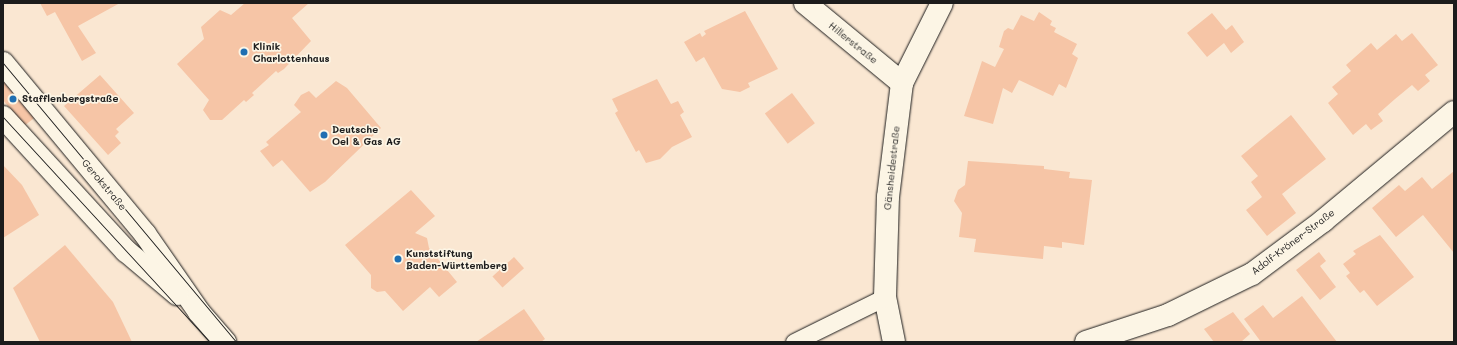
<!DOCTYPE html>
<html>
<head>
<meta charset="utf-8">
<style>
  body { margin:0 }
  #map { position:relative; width:1457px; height:345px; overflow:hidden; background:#fae7d2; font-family:Mali,sans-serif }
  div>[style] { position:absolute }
  .building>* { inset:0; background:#f6c5a6; transform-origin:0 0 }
  .roads { filter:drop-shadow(0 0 1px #1c1c1c) drop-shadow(0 0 1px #1c1c1c) }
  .service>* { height:17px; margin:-8.5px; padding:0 8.5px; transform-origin:8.5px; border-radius:8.5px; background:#fcf5e5 }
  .minor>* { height:22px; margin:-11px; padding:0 11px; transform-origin:11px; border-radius:11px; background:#fcf5e5 }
  .tertiary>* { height:22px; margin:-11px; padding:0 11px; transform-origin:11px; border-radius:11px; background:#fcf5e5 }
  .tram>* { height:1px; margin:-0.5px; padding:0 0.5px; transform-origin:0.5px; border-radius:0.5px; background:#1c1c1c }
  .dots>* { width:11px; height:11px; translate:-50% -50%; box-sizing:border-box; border:2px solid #fcf5e5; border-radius:50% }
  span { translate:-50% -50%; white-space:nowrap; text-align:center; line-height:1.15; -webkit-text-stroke:3.5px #fcf5e5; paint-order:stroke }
  .street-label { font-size:10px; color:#1c1c1c }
  .poi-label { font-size:10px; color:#1c1c1c; font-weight:700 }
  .left { translate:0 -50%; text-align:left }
  .frame { position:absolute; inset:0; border:4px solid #1c1c1c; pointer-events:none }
</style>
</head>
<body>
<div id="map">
  <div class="building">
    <i style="clip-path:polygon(40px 3px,120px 3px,78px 26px,96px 53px,82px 61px,55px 12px,47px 16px)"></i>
    <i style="clip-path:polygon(245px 3px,309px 3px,292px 18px,311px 41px,284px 69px,278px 73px,276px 71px,252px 93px,254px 95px,246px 102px,244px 100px,222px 120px,210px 120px,203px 110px,209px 100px,177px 64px,204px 39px,201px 27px,220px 10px,231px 15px)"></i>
    <i style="clip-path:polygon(745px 11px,778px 69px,748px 83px,750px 87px,740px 92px,722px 89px,704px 57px,696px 62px,684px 42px,700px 33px,702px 37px,706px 34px,704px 31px)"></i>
    <i style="clip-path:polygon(1039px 12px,1052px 21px,1050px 25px,1056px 28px,1054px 32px,1077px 44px,1072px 54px,1078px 58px,1066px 88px,1059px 84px,1053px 96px,1019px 80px,1012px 93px,1003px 88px,993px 124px,964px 116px,982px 61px,995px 67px,1004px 49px,999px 47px,1004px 31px,1008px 28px,1013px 30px,1021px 15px,1034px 21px)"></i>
    <i style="clip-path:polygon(1212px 13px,1226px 30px,1232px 25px,1244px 42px,1231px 53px,1224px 43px,1207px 57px,1187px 33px)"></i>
    <i style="clip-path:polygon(1412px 33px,1438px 65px,1425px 75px,1430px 81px,1418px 91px,1412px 85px,1395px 99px,1378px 114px,1383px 121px,1371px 130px,1366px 124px,1353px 135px,1328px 103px,1338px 94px,1332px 87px,1351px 71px,1346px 65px,1371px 43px,1377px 50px,1396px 34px,1402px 41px)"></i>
    <i style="clip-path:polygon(100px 75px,134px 113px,116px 129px,119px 132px,115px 136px,121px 143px,108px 155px,64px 106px)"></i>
    <i style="clip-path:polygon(3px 78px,38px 115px,24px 126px,3px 100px)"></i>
    <i style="clip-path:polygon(657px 79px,671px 104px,678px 101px,684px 112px,680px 115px,692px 137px,672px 147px,660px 159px,646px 163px,639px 150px,636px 152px,615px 113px,618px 111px,612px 99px)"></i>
    <i style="clip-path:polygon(336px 81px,347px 88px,381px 128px,325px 182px,310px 192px,282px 160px,273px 167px,260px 151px,269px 145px,266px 142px,301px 112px,294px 105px,301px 95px,309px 91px,316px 98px)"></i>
    <i style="left:792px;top:93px;width:38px;height:34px;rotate:53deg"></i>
    <i style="clip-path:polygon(1291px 115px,1326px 159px,1282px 194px,1296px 213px,1267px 236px,1246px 210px,1262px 197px,1251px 182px,1258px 176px,1241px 156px)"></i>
    <i style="clip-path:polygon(968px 161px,1044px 166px,1044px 169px,1070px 172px,1069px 178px,1092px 180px,1084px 245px,1062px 242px,1062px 248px,1044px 246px,1043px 259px,974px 252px,976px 239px,959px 237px,962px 213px,954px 201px,958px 190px,965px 185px)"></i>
    <i style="clip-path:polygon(3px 165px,22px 185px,39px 215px,3px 238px)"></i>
    <i style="clip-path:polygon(1454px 171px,1454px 253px,1423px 215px,1396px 237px,1372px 208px,1399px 185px,1405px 191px,1422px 177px,1432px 189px)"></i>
    <i style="clip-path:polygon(411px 190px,435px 216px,415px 233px,427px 238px,429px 248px,457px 282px,439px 297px,430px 287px,403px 311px,385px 291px,377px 292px,371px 288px,371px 275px,345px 245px)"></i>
    <i style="clip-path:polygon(1380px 235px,1414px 277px,1377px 306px,1364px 290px,1360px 293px,1346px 276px,1350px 273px,1343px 264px,1356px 254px,1353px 251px)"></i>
    <i style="clip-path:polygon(65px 245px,113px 302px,132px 342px,40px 342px,13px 288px)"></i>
    <i style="clip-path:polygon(1319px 252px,1326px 261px,1320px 266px,1336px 287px,1320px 300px,1296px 270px)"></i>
    <i style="left:514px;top:257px;width:15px;height:29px;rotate:48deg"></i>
    <i style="clip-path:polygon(1302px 296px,1337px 342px,1261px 342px,1244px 319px,1263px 305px,1273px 318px)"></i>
    <i style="clip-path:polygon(524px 309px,545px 339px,541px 342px,476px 342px)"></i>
    <i style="clip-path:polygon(1233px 312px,1250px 334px,1241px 342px,1214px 342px,1204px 329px)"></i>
  </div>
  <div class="roads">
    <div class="service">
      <i style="left:794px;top:342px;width:102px;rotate:-26.3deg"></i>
    </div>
    <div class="minor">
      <i style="left:805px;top:3px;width:126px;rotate:39.5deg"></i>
      <i style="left:894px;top:342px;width:46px;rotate:-101.3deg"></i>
      <i style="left:885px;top:297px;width:100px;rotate:-88.3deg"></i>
      <i style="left:888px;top:197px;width:115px;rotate:-83deg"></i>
      <i style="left:902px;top:83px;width:89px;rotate:-63.4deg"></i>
      <i style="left:1086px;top:342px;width:86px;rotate:-18.2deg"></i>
      <i style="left:1168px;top:315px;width:93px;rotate:-26deg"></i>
      <i style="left:1252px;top:274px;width:89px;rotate:-36.7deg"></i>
      <i style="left:1323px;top:221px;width:170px;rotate:-39.8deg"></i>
    </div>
    <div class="tertiary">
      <i style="left:3px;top:63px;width:222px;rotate:50.3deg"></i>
      <i style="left:145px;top:234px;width:95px;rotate:55.3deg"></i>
      <i style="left:199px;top:312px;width:40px;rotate:49deg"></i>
      <i style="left:3px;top:117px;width:182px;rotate:47.5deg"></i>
      <i style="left:126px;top:251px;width:67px;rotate:40.1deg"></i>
    </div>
  </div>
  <div class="tram">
    <i style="left:3px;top:63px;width:363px;rotate:50.1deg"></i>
    <i style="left:3px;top:117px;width:306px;rotate:47.4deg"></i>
  </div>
  <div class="dots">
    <i style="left:244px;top:52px;background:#1f6fb2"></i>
    <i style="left:13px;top:99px;background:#1f6fb2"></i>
    <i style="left:324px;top:135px;background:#1f6fb2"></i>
    <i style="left:398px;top:259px;background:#1f6fb2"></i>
  </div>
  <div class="street-label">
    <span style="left:853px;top:43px;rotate:39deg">Hillerstraße</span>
    <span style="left:892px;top:168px;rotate:-84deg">Gänsheidestraße</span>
    <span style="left:104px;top:185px;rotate:50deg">Gerokstraße</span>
    <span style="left:1293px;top:242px;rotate:-37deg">Adolf-Kröner-Straße</span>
  </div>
  <div class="poi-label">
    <span class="left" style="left:253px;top:52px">Klinik<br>Charlottenhaus</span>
    <span class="left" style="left:22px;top:99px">Stafflenbergstraße</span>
    <span class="left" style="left:332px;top:135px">Deutsche<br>Oel &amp; Gas AG</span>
    <span class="left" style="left:406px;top:259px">Kunststiftung<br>Baden-Württemberg</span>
  </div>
  <div class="frame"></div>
</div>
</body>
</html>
